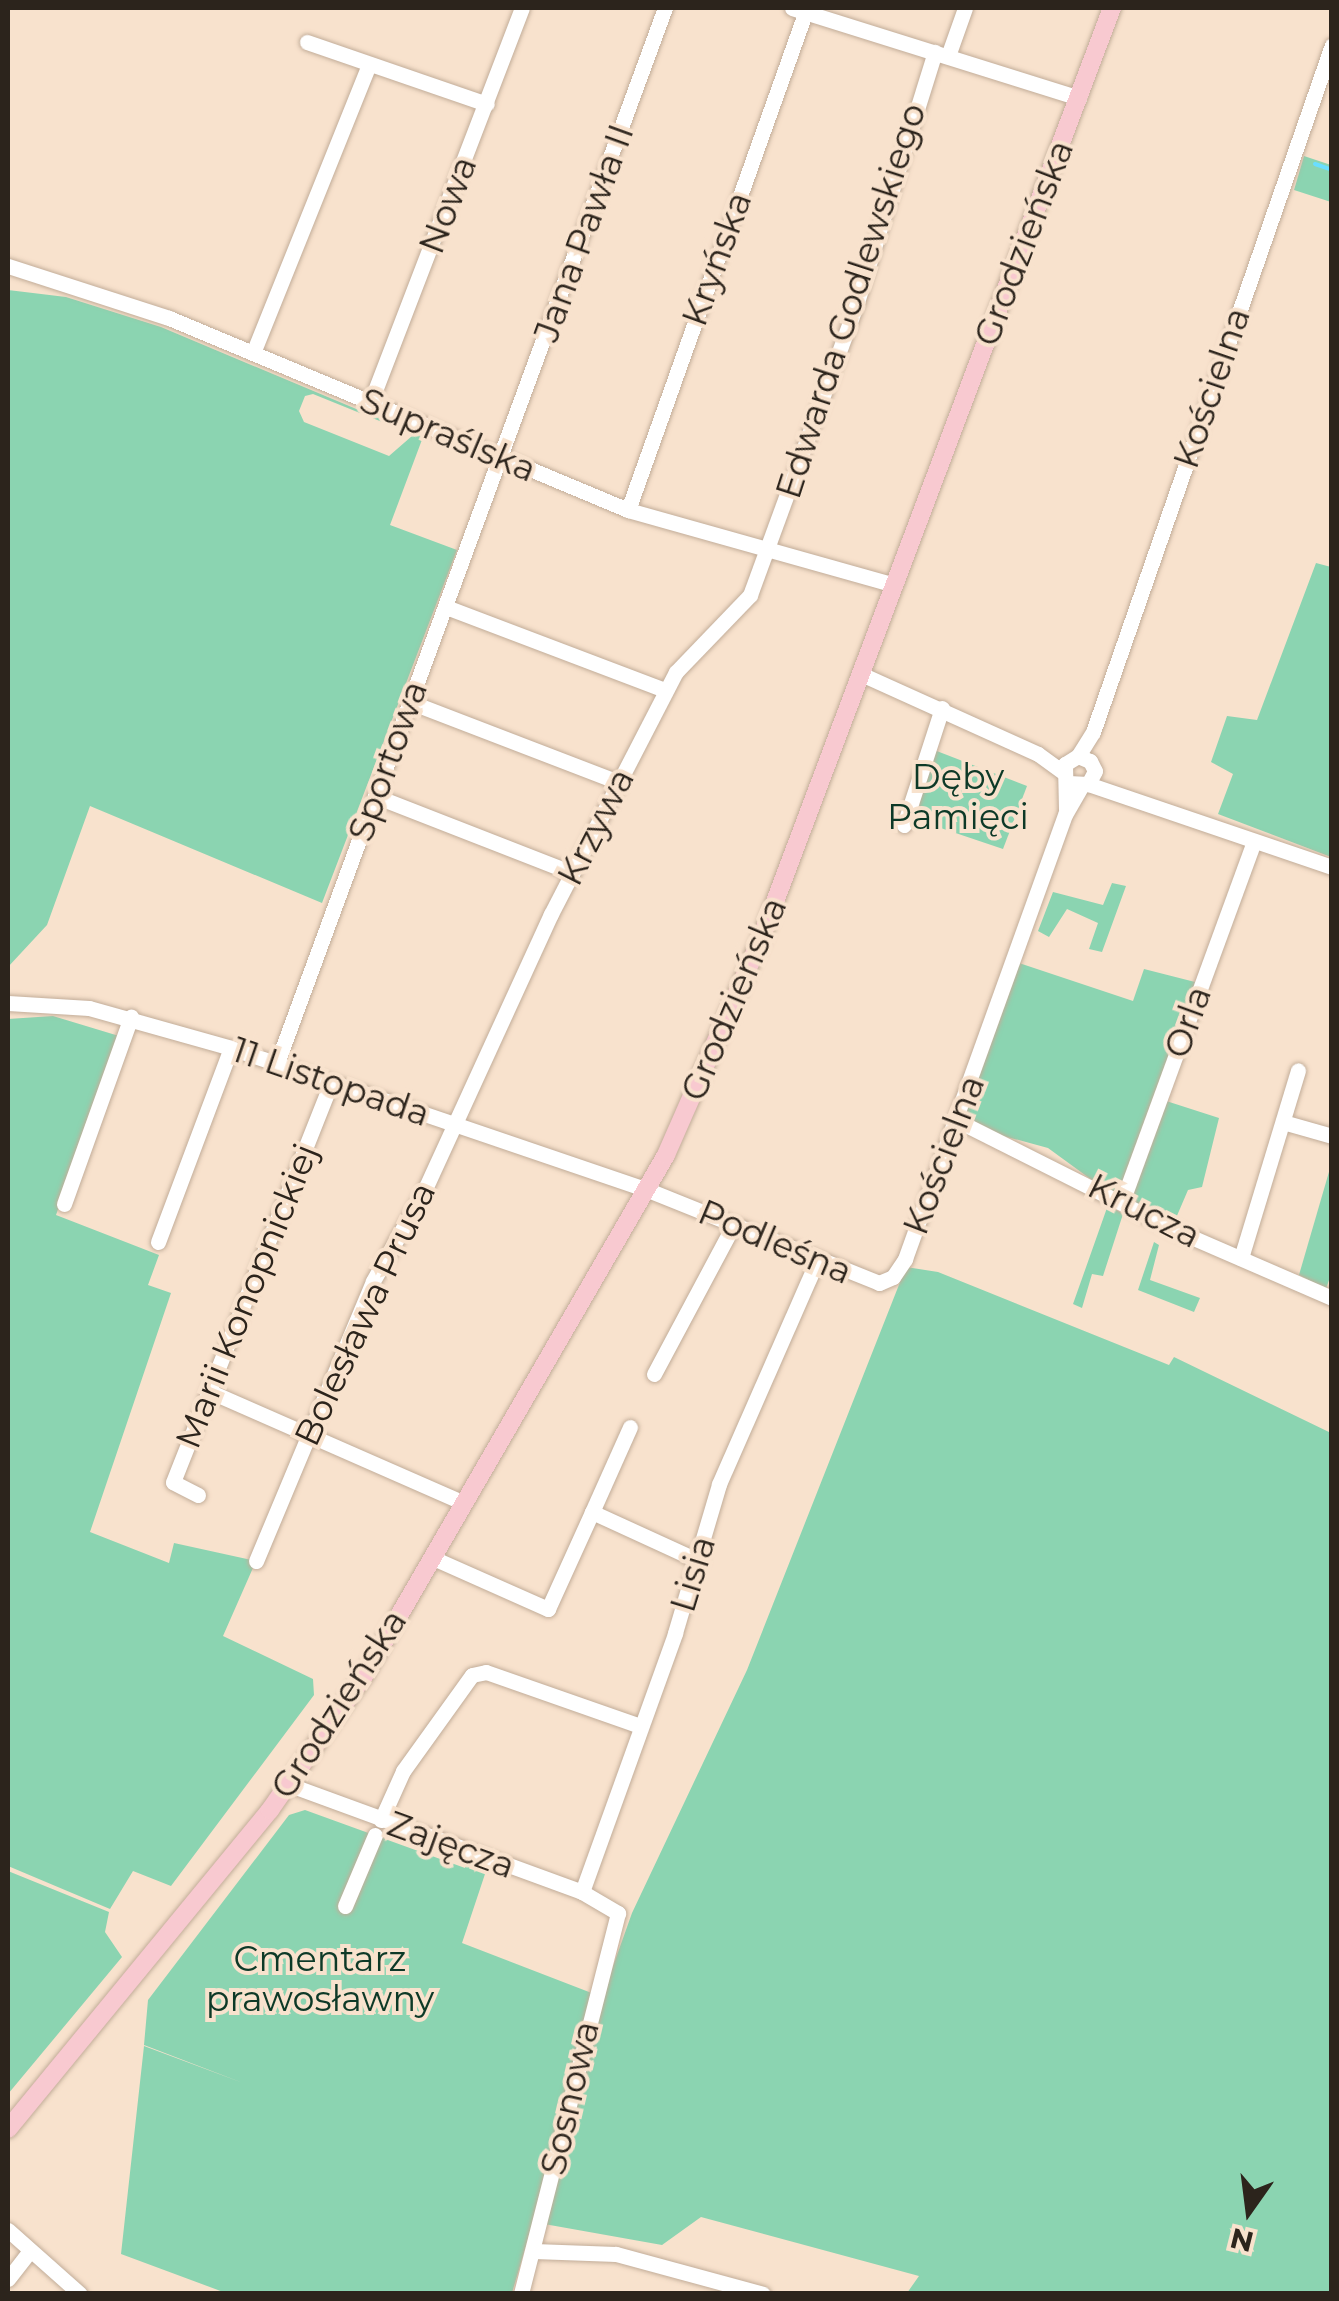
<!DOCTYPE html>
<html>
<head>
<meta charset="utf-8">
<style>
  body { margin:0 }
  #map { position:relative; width:1339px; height:2301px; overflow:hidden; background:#f8e2cd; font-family:Montserrat,sans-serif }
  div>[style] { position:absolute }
  .green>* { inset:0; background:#8bd4b1 }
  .stream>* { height:4px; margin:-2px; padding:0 2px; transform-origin:2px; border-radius:2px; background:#6adeff }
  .roads { filter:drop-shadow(0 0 2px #c2ad99) drop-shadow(0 0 2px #c2ad99) }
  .minor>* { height:15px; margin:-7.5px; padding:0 7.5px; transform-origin:7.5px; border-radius:7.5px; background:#fff }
  .major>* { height:18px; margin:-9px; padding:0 9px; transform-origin:9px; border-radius:9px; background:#f8c9d0 }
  span { translate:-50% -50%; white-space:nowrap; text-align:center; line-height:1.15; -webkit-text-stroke:8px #f8e2cd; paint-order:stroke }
  .street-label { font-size:35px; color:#2c241c }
  .park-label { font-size:35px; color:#0d3927 }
  .frame { position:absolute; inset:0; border:10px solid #2c241c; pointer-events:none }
  .north { position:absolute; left:1199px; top:2161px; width:100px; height:100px; -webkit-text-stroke:8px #f8e2cd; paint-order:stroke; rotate:194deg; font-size:28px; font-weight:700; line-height:40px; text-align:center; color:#2c241c }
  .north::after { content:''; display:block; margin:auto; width:35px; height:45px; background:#2c241c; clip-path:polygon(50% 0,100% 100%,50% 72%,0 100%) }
</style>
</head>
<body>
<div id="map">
  <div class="green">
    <i style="clip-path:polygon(1304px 156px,1331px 165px,1331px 202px,1294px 190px)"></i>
    <i style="clip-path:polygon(evenodd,8px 290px,66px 297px,161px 327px,423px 437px,390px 525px,457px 550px,322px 903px,90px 806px,47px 925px,8px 967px,8px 290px,313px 394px,397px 428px,412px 436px,389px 456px,304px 422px,299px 411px,305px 396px,313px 394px)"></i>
    <i style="clip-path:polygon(1316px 563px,1331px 567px,1331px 857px,1218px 814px,1233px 774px,1211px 762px,1227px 716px,1257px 720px)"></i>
    <i style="clip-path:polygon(929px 748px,1027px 786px,1003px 849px,917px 820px)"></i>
    <i style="clip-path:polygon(1112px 883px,1126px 886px,1102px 952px,1089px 949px,1098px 923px,1067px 909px,1049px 937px,1038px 931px,1053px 892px,1103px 905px)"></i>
    <i style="clip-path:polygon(1016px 962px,1133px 1001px,1144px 969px,1195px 982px,1122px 1202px,1048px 1148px,974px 1128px,960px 1115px)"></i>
    <i style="clip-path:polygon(53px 1016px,119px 1036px,56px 1215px,159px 1255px,148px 1285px,171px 1293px,90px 1532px,169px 1563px,174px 1543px,256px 1561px,223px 1636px,313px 1679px,314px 1695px,171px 1886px,133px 1871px,110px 1909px,8px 1866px,8px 1019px)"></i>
    <i style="clip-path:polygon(1160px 1099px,1219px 1118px,1202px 1187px,1188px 1190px,1173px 1225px,1129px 1199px)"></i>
    <i style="clip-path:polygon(1331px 1165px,1332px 1271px,1326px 1289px,1299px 1275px)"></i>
    <i style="clip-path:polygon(1108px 1205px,1123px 1214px,1103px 1276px,1092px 1274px,1082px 1308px,1073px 1304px)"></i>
    <i style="clip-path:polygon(1154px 1242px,1159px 1245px,1150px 1280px,1200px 1298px,1194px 1312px,1138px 1290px)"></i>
    <i style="clip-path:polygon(906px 1267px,938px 1272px,1169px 1365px,1174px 1357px,1331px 1433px,1331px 2293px,907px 2293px,919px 2276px,701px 2217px,662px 2245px,533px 2222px,512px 2293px,226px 2293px,121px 2254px,144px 2046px,243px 2083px,144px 2045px,148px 2000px,289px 1815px,305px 1810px,465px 1868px,467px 1860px,487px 1868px,462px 1943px,602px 1997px,632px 1913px,747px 1670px)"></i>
    <i style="clip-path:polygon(8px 1871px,109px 1912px,105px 1932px,122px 1957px,8px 2094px)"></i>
  </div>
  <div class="stream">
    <i style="left:1315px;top:164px;width:18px;rotate:19deg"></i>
  </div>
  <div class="roads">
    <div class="minor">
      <i style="left:792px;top:8px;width:301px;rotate:17.4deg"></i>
      <i style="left:307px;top:42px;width:190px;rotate:19deg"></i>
      <i style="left:948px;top:56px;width:51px;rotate:-70.5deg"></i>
      <i style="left:8px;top:266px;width:169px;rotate:17.9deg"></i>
      <i style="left:169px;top:318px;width:498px;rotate:22.7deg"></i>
      <i style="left:628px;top:510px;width:277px;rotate:15.7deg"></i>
      <i style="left:253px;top:353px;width:311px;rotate:-68.1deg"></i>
      <i style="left:371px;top:401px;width:421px;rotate:-69deg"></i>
      <i style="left:628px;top:510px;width:533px;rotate:-70.38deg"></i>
      <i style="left:446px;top:607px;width:234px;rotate:20.8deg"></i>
      <i style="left:861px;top:674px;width:194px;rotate:24.3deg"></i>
      <i style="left:1038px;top:754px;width:31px;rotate:36deg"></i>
      <i style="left:410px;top:702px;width:223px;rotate:21deg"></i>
      <i style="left:1078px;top:756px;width:28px;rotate:-58deg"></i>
      <i style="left:1093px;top:732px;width:727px;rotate:-70.82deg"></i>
      <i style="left:1088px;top:784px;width:258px;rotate:18.8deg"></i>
      <i style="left:375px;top:796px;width:212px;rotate:21.3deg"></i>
      <i style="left:1066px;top:809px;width:45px;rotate:-91.3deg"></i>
      <i style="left:1065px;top:764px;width:15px;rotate:-32deg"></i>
      <i style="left:1078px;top:756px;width:13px;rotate:23deg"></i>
      <i style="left:1090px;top:761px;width:11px;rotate:63deg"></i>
      <i style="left:1095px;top:771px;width:15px;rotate:118deg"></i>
      <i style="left:1088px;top:784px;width:20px;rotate:-177deg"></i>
      <i style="left:904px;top:825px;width:123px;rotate:-72deg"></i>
      <i style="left:8px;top:1003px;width:81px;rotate:3.5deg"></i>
      <i style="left:89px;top:1008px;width:148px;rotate:15.7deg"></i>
      <i style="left:231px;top:1048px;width:441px;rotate:18.8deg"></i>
      <i style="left:648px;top:1190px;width:249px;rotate:21.9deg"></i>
      <i style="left:879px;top:1283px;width:15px;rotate:-23deg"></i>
      <i style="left:893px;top:1277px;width:22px;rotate:-56deg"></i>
      <i style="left:905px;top:1259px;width:474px;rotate:-70.2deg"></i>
      <i style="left:1066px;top:813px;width:30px;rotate:-60deg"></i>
      <i style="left:277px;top:1063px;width:1124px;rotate:-69.81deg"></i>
      <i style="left:958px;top:1121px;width:241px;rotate:26.7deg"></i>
      <i style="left:1173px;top:1229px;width:173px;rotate:23.5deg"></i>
      <i style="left:1283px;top:1122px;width:51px;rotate:15.9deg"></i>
      <i style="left:1122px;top:1202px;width:384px;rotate:-69.9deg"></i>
      <i style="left:64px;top:1204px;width:199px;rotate:-70.3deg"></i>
      <i style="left:158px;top:1242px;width:207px;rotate:-69.4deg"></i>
      <i style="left:1241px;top:1258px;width:196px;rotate:-73.1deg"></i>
      <i style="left:654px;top:1374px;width:168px;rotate:-61.9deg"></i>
      <i style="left:211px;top:1392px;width:276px;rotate:23.7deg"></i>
      <i style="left:198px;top:1495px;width:28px;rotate:-153deg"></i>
      <i style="left:173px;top:1482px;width:430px;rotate:-68.4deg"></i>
      <i style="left:592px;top:1512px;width:93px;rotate:-65.9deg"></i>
      <i style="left:433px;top:1558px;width:126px;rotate:23.9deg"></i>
      <i style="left:548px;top:1609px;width:107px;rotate:-65.6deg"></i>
      <i style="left:592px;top:1512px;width:118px;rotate:24.6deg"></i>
      <i style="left:256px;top:1561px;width:303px;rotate:-67.3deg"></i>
      <i style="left:373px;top:1281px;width:106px;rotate:-60.5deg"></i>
      <i style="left:425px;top:1189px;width:302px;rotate:-65.4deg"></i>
      <i style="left:551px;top:914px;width:272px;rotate:-62.7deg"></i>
      <i style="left:676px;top:672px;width:107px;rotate:-46.1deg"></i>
      <i style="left:750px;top:595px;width:312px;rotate:-69.9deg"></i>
      <i style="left:857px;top:302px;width:262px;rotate:-72.7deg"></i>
      <i style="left:290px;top:1785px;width:311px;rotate:20.1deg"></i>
      <i style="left:582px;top:1892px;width:42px;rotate:30.3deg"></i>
      <i style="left:618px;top:1913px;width:393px;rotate:104.3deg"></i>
      <i style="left:381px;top:1820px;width:54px;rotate:-65.8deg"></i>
      <i style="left:403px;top:1771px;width:118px;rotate:-54.3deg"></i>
      <i style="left:472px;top:1675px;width:14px;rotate:-12deg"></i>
      <i style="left:486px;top:1672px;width:163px;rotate:19.3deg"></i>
      <i style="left:582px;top:1892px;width:275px;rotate:-70.2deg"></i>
      <i style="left:675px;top:1633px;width:155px;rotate:-73.5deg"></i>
      <i style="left:719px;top:1484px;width:244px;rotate:-66.3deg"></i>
      <i style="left:345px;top:1906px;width:77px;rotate:-67.1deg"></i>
      <i style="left:8px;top:2230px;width:96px;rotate:41.6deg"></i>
      <i style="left:534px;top:2251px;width:82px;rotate:2.1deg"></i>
      <i style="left:616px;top:2254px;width:152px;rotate:15.2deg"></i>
      <i style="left:8px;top:2279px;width:34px;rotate:-52deg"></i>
    </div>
    <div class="major">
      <i style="left:8px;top:2129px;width:413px;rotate:-50.6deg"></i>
      <i style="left:270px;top:1810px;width:164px;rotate:-55deg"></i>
      <i style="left:364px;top:1676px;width:602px;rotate:-59.9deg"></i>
      <i style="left:666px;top:1155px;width:239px;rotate:-66.3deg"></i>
      <i style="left:762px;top:936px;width:992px;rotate:-69.34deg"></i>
    </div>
  </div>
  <div class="street-label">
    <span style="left:448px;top:205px;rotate:-69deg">Nowa</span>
    <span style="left:584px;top:233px;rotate:-70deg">Jana Pawła II</span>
    <span style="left:1024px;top:243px;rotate:-69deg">Grodzieńska</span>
    <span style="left:717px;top:259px;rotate:-70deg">Kryńska</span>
    <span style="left:851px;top:301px;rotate:-72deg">Edwarda Godlewskiego</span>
    <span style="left:1212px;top:388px;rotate:-71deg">Kościelna</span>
    <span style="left:448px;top:435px;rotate:23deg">Supraślska</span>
    <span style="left:388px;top:761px;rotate:-70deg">Sportowa</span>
    <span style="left:596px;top:827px;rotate:-63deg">Krzywa</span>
    <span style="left:734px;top:999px;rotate:-67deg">Grodzieńska</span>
    <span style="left:1188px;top:1022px;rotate:-70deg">Orla</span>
    <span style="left:331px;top:1082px;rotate:19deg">11 Listopada</span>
    <span style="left:944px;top:1155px;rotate:-69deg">Kościelna</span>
    <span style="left:1144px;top:1211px;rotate:27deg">Krucza</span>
    <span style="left:775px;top:1242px;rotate:23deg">Podleśna</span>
    <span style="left:247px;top:1296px;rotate:-68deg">Marii Konopnickiej</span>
    <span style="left:365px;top:1314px;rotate:-65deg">Bolesława Prusa</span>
    <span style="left:693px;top:1574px;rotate:-73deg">Lisia</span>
    <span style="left:339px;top:1704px;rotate:-57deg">Grodzieńska</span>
    <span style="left:451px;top:1845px;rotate:20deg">Zajęcza</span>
    <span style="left:570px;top:2098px;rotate:-77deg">Sosnowa</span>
  </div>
  <div class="park-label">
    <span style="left:958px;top:797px">Dęby<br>Pamięci</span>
    <span style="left:320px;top:1979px">Cmentarz<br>prawosławny</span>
  </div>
  <div class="frame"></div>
  <div class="north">N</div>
</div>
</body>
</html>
